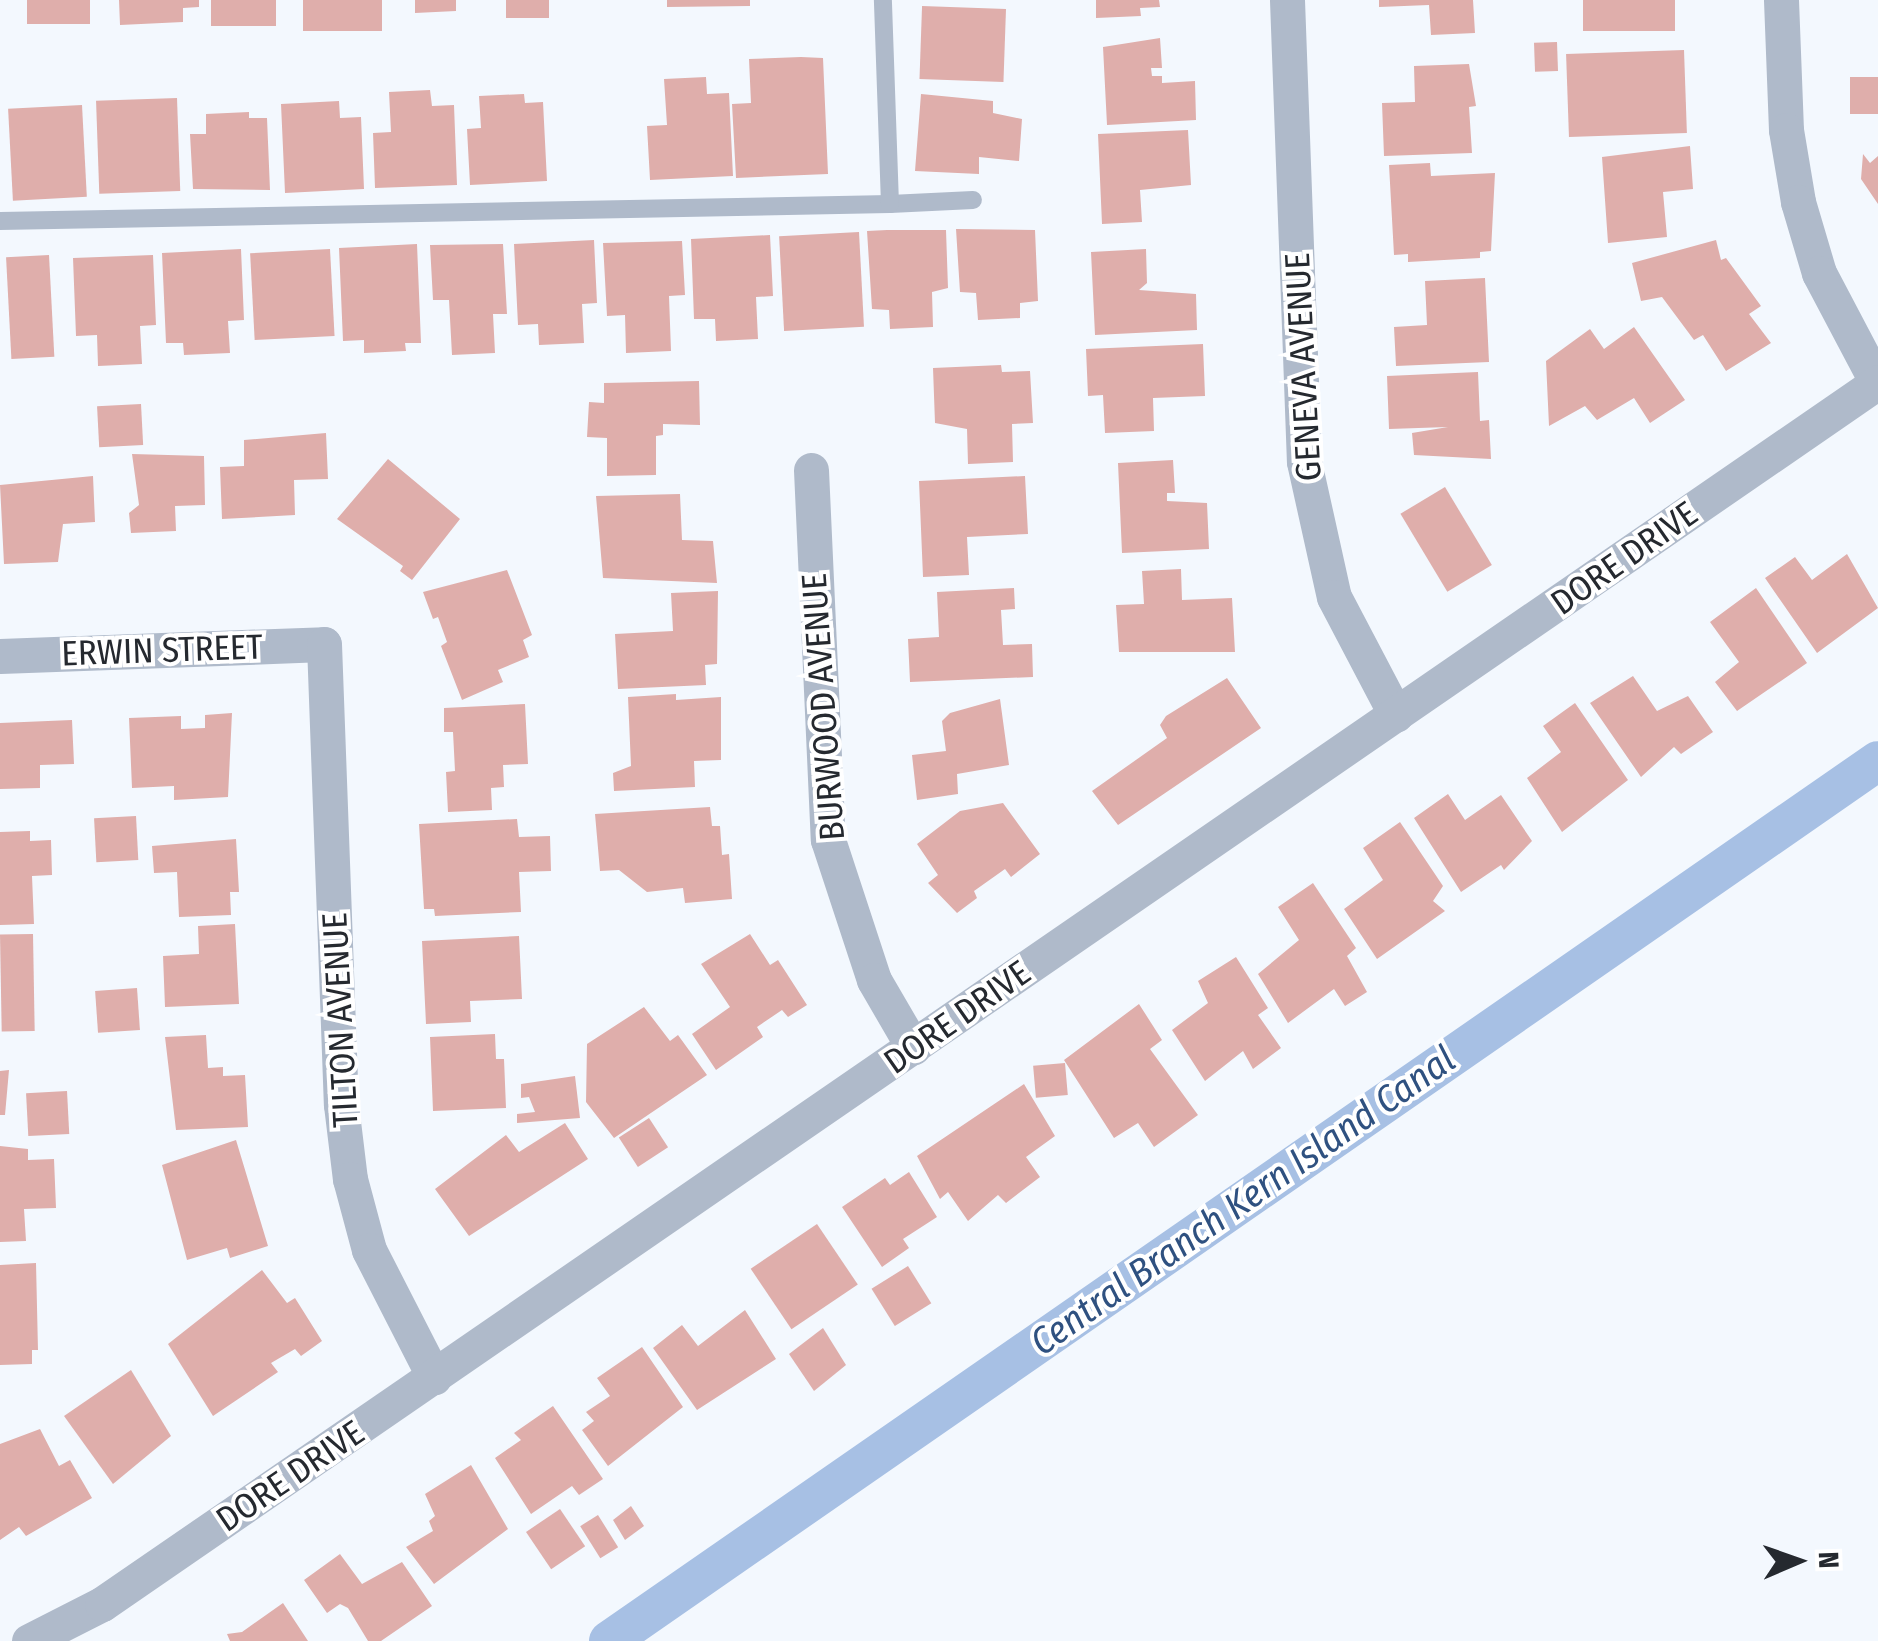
<!DOCTYPE html>
<html>
<head>
<meta charset="utf-8">
<style>
  body { margin:0 }
  #map { position:relative; width:1878px; height:1641px; overflow:hidden; background:#f3f8fe; font-family:"Fira Sans Condensed",sans-serif }
  div>[style] { position:absolute }
  .canal>* { height:40px; margin:-20px; padding:0 20px; transform-origin:20px; border-radius:20px; background:#a7c0e4 }
  .building>* { inset:0; background:#dfaeab; transform-origin:0 0 }
  .lane>* { height:18px; margin:-9px; padding:0 9px; transform-origin:9px; border-radius:9px; background:#afbaca }
  .street>* { height:35px; margin:-17.5px; padding:0 17.5px; transform-origin:17.5px; border-radius:17.5px; background:#afbaca }
  span { translate:-50% -50%; white-space:nowrap; text-align:center; line-height:1.15; -webkit-text-stroke:8px #fff; paint-order:stroke }
  .street-label { font-size:35px; color:#25292f }
  .water-label { font-size:38px; color:#2f5180; font-style:italic }
  .north { position:absolute; left:1748px; top:1511px; width:100px; height:100px; -webkit-text-stroke:8px #fff; paint-order:stroke; rotate:88deg; font-size:28px; font-weight:700; line-height:40px; text-align:center; color:#25292f }
  .north::after { content:''; display:block; margin:auto; width:35px; height:45px; background:#25292f; clip-path:polygon(50% 0,100% 100%,50% 72%,0 100%) }
</style>
</head>
<body>
<div id="map">
  <div class="canal">
    <i style="left:609px;top:1641px;width:1544px;rotate:-34.74deg"></i>
  </div>
  <div class="building">
    <i style="left:27px;top:0;width:63px;height:24px"></i>
    <i style="clip-path:polygon(119px 0,199px 0,199px 7px,183px 8px,183px 22px,120px 25px)"></i>
    <i style="left:211px;top:0;width:65px;height:26px"></i>
    <i style="left:303px;top:0;width:79px;height:31px"></i>
    <i style="clip-path:polygon(415px 0,456px 0,456px 11px,415px 13px)"></i>
    <i style="left:506px;top:0;width:43px;height:18px"></i>
    <i style="clip-path:polygon(667px 0,750px 0,750px 6px,667px 7px)"></i>
    <i style="clip-path:polygon(1096px 0,1159px 0,1160px 7px,1140px 8px,1141px 16px,1096px 18px)"></i>
    <i style="clip-path:polygon(1379px 0,1473px 0,1475px 33px,1431px 35px,1429px 5px,1379px 7px)"></i>
    <i style="left:1583px;top:0;width:92px;height:31px"></i>
    <i style="left:1006px;top:9px;width:73px;height:84px;rotate:92deg"></i>
    <i style="clip-path:polygon(1160px 38px,1162px 68px,1151px 68px,1152px 76px,1162px 76px,1162px 83px,1195px 81px,1196px 120px,1107px 125px,1103px 47px)"></i>
    <i style="left:1557px;top:42px;width:29px;height:23px;rotate:88deg"></i>
    <i style="left:1684px;top:50px;width:83px;height:118px;rotate:88deg"></i>
    <i style="clip-path:polygon(801px 57px,823px 58px,828px 174px,736px 178px,732px 104px,751px 103px,749px 59px)"></i>
    <i style="clip-path:polygon(1469px 64px,1476px 106px,1469px 107px,1472px 153px,1384px 156px,1382px 103px,1415px 102px,1414px 66px)"></i>
    <i style="clip-path:polygon(706px 77px,707px 94px,729px 93px,733px 176px,650px 180px,647px 126px,667px 125px,664px 79px)"></i>
    <i style="left:1878px;top:77px;width:37px;height:28px;rotate:90deg"></i>
    <i style="clip-path:polygon(430px 90px,432px 106px,454px 105px,457px 185px,375px 188px,373px 133px,391px 132px,389px 92px)"></i>
    <i style="clip-path:polygon(524px 94px,525px 103px,543px 102px,547px 181px,470px 185px,467px 129px,481px 128px,479px 96px)"></i>
    <i style="clip-path:polygon(921px 94px,993px 101px,993px 113px,1022px 119px,1019px 161px,979px 157px,979px 174px,915px 171px)"></i>
    <i style="left:177px;top:98px;width:93px;height:81px;rotate:88deg"></i>
    <i style="clip-path:polygon(339px 101px,340px 118px,361px 117px,364px 189px,285px 193px,281px 104px)"></i>
    <i style="left:82px;top:105px;width:92px;height:74px;rotate:87deg"></i>
    <i style="clip-path:polygon(249px 112px,249px 118px,267px 118px,270px 190px,193px 189px,190px 134px,206px 134px,206px 114px)"></i>
    <i style="clip-path:polygon(1188px 130px,1191px 185px,1140px 190px,1142px 222px,1102px 224px,1098px 134px)"></i>
    <i style="clip-path:polygon(1690px 146px,1693px 189px,1663px 192px,1667px 237px,1608px 243px,1602px 157px)"></i>
    <i style="clip-path:polygon(1863px 154px,1870px 163px,1878px 156px,1878px 204px,1861px 179px)"></i>
    <i style="clip-path:polygon(1430px 163px,1431px 176px,1495px 173px,1491px 251px,1480px 252px,1480px 258px,1408px 262px,1408px 254px,1394px 255px,1389px 165px)"></i>
    <i style="clip-path:polygon(956px 229px,1035px 230px,1038px 301px,1020px 303px,1020px 318px,978px 320px,976px 293px,960px 292px)"></i>
    <i style="clip-path:polygon(887px 230px,946px 230px,948px 288px,932px 292px,933px 327px,890px 329px,889px 310px,872px 309px,867px 231px)"></i>
    <i style="left:859px;top:232px;width:95px;height:80px;rotate:87deg"></i>
    <i style="clip-path:polygon(770px 235px,773px 296px,756px 297px,758px 339px,716px 341px,715px 319px,694px 319px,691px 239px)"></i>
    <i style="clip-path:polygon(594px 240px,597px 303px,582px 304px,584px 343px,539px 345px,538px 324px,518px 325px,514px 244px)"></i>
    <i style="clip-path:polygon(1716px 240px,1721px 260px,1726px 258px,1761px 306px,1749px 314px,1771px 343px,1726px 371px,1703px 335px,1694px 340px,1662px 297px,1641px 301px,1632px 263px)"></i>
    <i style="clip-path:polygon(682px 241px,685px 295px,669px 296px,671px 351px,626px 353px,625px 315px,607px 316px,603px 243px)"></i>
    <i style="clip-path:polygon(417px 244px,421px 343px,405px 343px,406px 351px,364px 353px,364px 340px,343px 341px,339px 248px)"></i>
    <i style="clip-path:polygon(503px 244px,507px 314px,493px 314px,495px 353px,452px 355px,449px 300px,433px 300px,430px 245px)"></i>
    <i style="clip-path:polygon(241px 249px,244px 320px,228px 321px,230px 353px,184px 355px,183px 343px,166px 343px,162px 253px)"></i>
    <i style="left:330px;top:249px;width:87px;height:80px;rotate:87deg"></i>
    <i style="clip-path:polygon(1146px 249px,1147px 283px,1139px 290px,1196px 294px,1197px 330px,1095px 335px,1091px 252px)"></i>
    <i style="left:49px;top:255px;width:102px;height:43px;rotate:87deg"></i>
    <i style="clip-path:polygon(153px 255px,156px 325px,140px 326px,142px 364px,98px 366px,97px 335px,76px 336px,73px 258px)"></i>
    <i style="clip-path:polygon(1485px 278px,1489px 362px,1396px 366px,1394px 327px,1427px 325px,1425px 281px)"></i>
    <i style="clip-path:polygon(1634px 327px,1685px 400px,1650px 423px,1634px 398px,1597px 420px,1585px 406px,1549px 426px,1546px 361px,1590px 329px,1604px 349px)"></i>
    <i style="clip-path:polygon(1203px 344px,1205px 396px,1153px 398px,1154px 431px,1105px 433px,1103px 395px,1088px 396px,1086px 349px)"></i>
    <i style="clip-path:polygon(1001px 365px,1002px 372px,1030px 371px,1033px 423px,1012px 424px,1013px 462px,968px 464px,967px 429px,935px 423px,933px 368px)"></i>
    <i style="clip-path:polygon(1478px 372px,1480px 421px,1489px 420px,1491px 459px,1414px 455px,1412px 433px,1448px 427px,1389px 429px,1387px 376px)"></i>
    <i style="clip-path:polygon(699px 381px,700px 425px,663px 424px,663px 435px,656px 436px,656px 475px,607px 476px,607px 438px,587px 437px,589px 402px,604px 403px,604px 383px)"></i>
    <i style="left:141px;top:404px;width:41px;height:44px;rotate:87deg"></i>
    <i style="clip-path:polygon(326px 433px,328px 479px,294px 480px,295px 515px,222px 519px,220px 467px,244px 466px,244px 440px)"></i>
    <i style="clip-path:polygon(132px 454px,204px 456px,205px 505px,175px 506px,176px 531px,131px 533px,129px 513px,139px 505px)"></i>
    <i style="clip-path:polygon(388px 459px,460px 519px,412px 580px,400px 571px,403px 566px,337px 519px)"></i>
    <i style="clip-path:polygon(1173px 460px,1175px 493px,1167px 493px,1167px 501px,1207px 503px,1209px 549px,1122px 553px,1118px 463px)"></i>
    <i style="clip-path:polygon(93px 476px,95px 522px,63px 524px,58px 562px,4px 564px,0 485px)"></i>
    <i style="clip-path:polygon(1025px 476px,1028px 534px,967px 537px,969px 575px,923px 577px,919px 481px)"></i>
    <i style="left:1445px;top:487px;width:91px;height:52px;rotate:59deg"></i>
    <i style="clip-path:polygon(680px 494px,682px 540px,713px 541px,717px 583px,603px 578px,596px 496px)"></i>
    <i style="clip-path:polygon(1847px 554px,1878px 608px,1817px 653px,1765px 578px,1795px 557px,1812px 580px)"></i>
    <i style="clip-path:polygon(1181px 569px,1182px 600px,1232px 598px,1235px 652px,1119px 652px,1116px 605px,1144px 604px,1142px 571px)"></i>
    <i style="clip-path:polygon(507px 570px,532px 635px,523px 640px,529px 657px,498px 670px,503px 682px,462px 700px,441px 646px,447px 642px,438px 617px,433px 619px,423px 592px)"></i>
    <i style="clip-path:polygon(1014px 588px,1015px 609px,1001px 610px,1003px 645px,1032px 644px,1033px 677px,910px 682px,908px 639px,939px 637px,937px 592px)"></i>
    <i style="clip-path:polygon(1756px 588px,1807px 663px,1737px 711px,1715px 682px,1739px 662px,1710px 622px)"></i>
    <i style="clip-path:polygon(718px 591px,717px 664px,705px 665px,706px 685px,618px 689px,615px 634px,673px 631px,671px 593px)"></i>
    <i style="clip-path:polygon(1633px 676px,1657px 711px,1688px 696px,1713px 732px,1681px 754px,1674px 747px,1641px 777px,1590px 703px)"></i>
    <i style="clip-path:polygon(1227px 678px,1261px 728px,1118px 825px,1092px 791px,1167px 738px,1160px 725px,1166px 716px)"></i>
    <i style="clip-path:polygon(676px 694px,676px 700px,721px 697px,721px 760px,694px 761px,695px 787px,614px 791px,613px 773px,631px 766px,628px 697px)"></i>
    <i style="clip-path:polygon(1000px 699px,1009px 765px,957px 774px,958px 794px,917px 800px,912px 755px,946px 751px,942px 721px,950px 713px)"></i>
    <i style="clip-path:polygon(1575px 703px,1628px 780px,1562px 832px,1527px 778px,1561px 752px,1543px 726px)"></i>
    <i style="clip-path:polygon(525px 704px,528px 764px,503px 765px,504px 787px,491px 788px,492px 810px,448px 812px,446px 772px,455px 771px,453px 732px,444px 732px,444px 708px)"></i>
    <i style="clip-path:polygon(232px 713px,228px 797px,174px 800px,174px 786px,132px 788px,129px 718px,181px 716px,181px 729px,205px 728px,205px 715px)"></i>
    <i style="clip-path:polygon(72px 720px,74px 764px,40px 765px,40px 788px,0 789px,0 723px)"></i>
    <i style="clip-path:polygon(1448px 794px,1465px 820px,1501px 795px,1532px 841px,1504px 870px,1501px 865px,1461px 892px,1414px 818px)"></i>
    <i style="clip-path:polygon(1003px 803px,1040px 854px,1011px 877px,1005px 869px,974px 891px,977px 898px,957px 913px,928px 883px,938px 875px,917px 844px,960px 811px)"></i>
    <i style="clip-path:polygon(710px 807px,712px 826px,720px 826px,722px 855px,729px 854px,732px 899px,685px 903px,683px 888px,647px 892px,619px 870px,600px 871px,595px 814px)"></i>
    <i style="left:136px;top:816px;width:44px;height:42px;rotate:87deg"></i>
    <i style="clip-path:polygon(517px 819px,519px 837px,550px 836px,551px 871px,519px 872px,521px 912px,435px 916px,434px 909px,424px 909px,419px 824px)"></i>
    <i style="clip-path:polygon(1400px 822px,1443px 886px,1433px 901px,1445px 911px,1377px 959px,1344px 909px,1383px 880px,1363px 848px)"></i>
    <i style="clip-path:polygon(30px 831px,30px 841px,51px 840px,52px 875px,32px 876px,34px 924px,0 925px,0 832px)"></i>
    <i style="clip-path:polygon(236px 839px,239px 892px,230px 892px,231px 915px,179px 917px,177px 872px,154px 873px,152px 846px)"></i>
    <i style="clip-path:polygon(1313px 883px,1356px 948px,1347px 956px,1367px 992px,1345px 1006px,1334px 989px,1288px 1023px,1258px 974px,1299px 940px,1278px 907px)"></i>
    <i style="clip-path:polygon(235px 924px,239px 1004px,165px 1007px,163px 956px,199px 954px,198px 926px)"></i>
    <i style="left:33px;top:934px;width:97px;height:33px;rotate:89deg"></i>
    <i style="clip-path:polygon(750px 934px,770px 965px,778px 960px,807px 1005px,788px 1017px,782px 1010px,757px 1027px,763px 1037px,716px 1070px,692px 1034px,730px 1007px,701px 964px)"></i>
    <i style="clip-path:polygon(519px 936px,522px 999px,470px 1001px,471px 1022px,426px 1024px,422px 941px)"></i>
    <i style="clip-path:polygon(1236px 957px,1268px 1008px,1258px 1015px,1281px 1048px,1253px 1069px,1243px 1051px,1205px 1081px,1172px 1030px,1208px 1003px,1198px 981px)"></i>
    <i style="left:137px;top:988px;width:42px;height:42px;rotate:86deg"></i>
    <i style="clip-path:polygon(1139px 1004px,1162px 1040px,1150px 1049px,1198px 1115px,1154px 1147px,1138px 1123px,1114px 1138px,1064px 1060px)"></i>
    <i style="clip-path:polygon(644px 1007px,670px 1041px,678px 1035px,707px 1075px,614px 1138px,586px 1102px,587px 1044px)"></i>
    <i style="clip-path:polygon(495px 1034px,496px 1059px,504px 1059px,506px 1108px,433px 1111px,430px 1037px)"></i>
    <i style="clip-path:polygon(206px 1035px,208px 1068px,223px 1067px,223px 1076px,245px 1075px,248px 1127px,176px 1130px,165px 1037px)"></i>
    <i style="left:1065px;top:1063px;width:32px;height:32px;rotate:85deg"></i>
    <i style="clip-path:polygon(9px 1070px,5px 1115px,0 1115px,0 1071px)"></i>
    <i style="clip-path:polygon(575px 1076px,580px 1118px,517px 1123px,517px 1114px,535px 1112px,529px 1097px,521px 1098px,521px 1084px)"></i>
    <i style="clip-path:polygon(1024px 1084px,1055px 1136px,1026px 1157px,1040px 1177px,1006px 1203px,998px 1195px,968px 1221px,948px 1192px,940px 1199px,917px 1156px)"></i>
    <i style="left:67px;top:1091px;width:43px;height:41px;rotate:87deg"></i>
    <i style="left:649px;top:1118px;width:35px;height:36px;rotate:57deg"></i>
    <i style="clip-path:polygon(565px 1123px,588px 1159px,469px 1236px,435px 1189px,506px 1135px,519px 1152px)"></i>
    <i style="clip-path:polygon(236px 1140px,268px 1246px,230px 1258px,227px 1248px,187px 1260px,162px 1165px)"></i>
    <i style="clip-path:polygon(0 1146px,28px 1149px,28px 1160px,54px 1159px,56px 1208px,24px 1209px,26px 1241px,0 1242px)"></i>
    <i style="clip-path:polygon(909px 1172px,937px 1217px,903px 1239px,909px 1248px,882px 1267px,842px 1207px,885px 1178px,890px 1185px)"></i>
    <i style="left:817px;top:1224px;width:73px;height:80px;rotate:56deg"></i>
    <i style="clip-path:polygon(36px 1263px,38px 1350px,32px 1350px,32px 1364px,0 1365px,0 1265px)"></i>
    <i style="left:908px;top:1266px;width:44px;height:43px;rotate:58deg"></i>
    <i style="clip-path:polygon(262px 1270px,287px 1303px,295px 1298px,322px 1341px,301px 1356px,295px 1349px,271px 1363px,278px 1372px,213px 1416px,168px 1344px)"></i>
    <i style="clip-path:polygon(745px 1310px,776px 1359px,697px 1410px,653px 1348px,682px 1325px,698px 1346px)"></i>
    <i style="clip-path:polygon(823px 1328px,846px 1365px,814px 1391px,789px 1354px)"></i>
    <i style="clip-path:polygon(642px 1347px,683px 1407px,608px 1466px,582px 1430px,594px 1421px,586px 1412px,610px 1396px,597px 1378px)"></i>
    <i style="clip-path:polygon(131px 1370px,171px 1436px,113px 1484px,64px 1416px)"></i>
    <i style="clip-path:polygon(553px 1406px,603px 1479px,579px 1495px,572px 1486px,531px 1514px,495px 1458px,521px 1440px,514px 1433px)"></i>
    <i style="clip-path:polygon(40px 1429px,59px 1466px,70px 1460px,92px 1498px,26px 1536px,19px 1527px,0 1540px,0 1444px)"></i>
    <i style="clip-path:polygon(471px 1465px,508px 1529px,434px 1584px,406px 1547px,433px 1531px,429px 1521px,435px 1516px,425px 1494px)"></i>
    <i style="clip-path:polygon(631px 1506px,644px 1526px,625px 1540px,613px 1520px)"></i>
    <i style="left:560px;top:1509px;width:45px;height:41px;rotate:56deg"></i>
    <i style="left:598px;top:1515px;width:38px;height:21px;rotate:58deg"></i>
    <i style="clip-path:polygon(340px 1554px,362px 1584px,402px 1562px,432px 1606px,381px 1641px,368px 1641px,348px 1608px,340px 1604px,327px 1613px,304px 1580px)"></i>
    <i style="clip-path:polygon(283px 1603px,308px 1641px,230px 1641px,227px 1634px,242px 1632px)"></i>
  </div>
  <div class="lane">
    <i style="left:890px;top:204px;width:83px;rotate:-2.8deg"></i>
    <i style="left:0;top:221px;width:890px;rotate:-1.09deg"></i>
    <i style="left:890px;top:204px;width:204px;rotate:-92deg"></i>
  </div>
  <div class="street">
    <i style="left:1287px;top:0;width:462px;rotate:87.9deg"></i>
    <i style="left:1304px;top:462px;width:138px;rotate:77.5deg"></i>
    <i style="left:1334px;top:597px;width:133px;rotate:62.3deg"></i>
    <i style="left:1781px;top:0;width:130px;rotate:87.8deg"></i>
    <i style="left:1786px;top:130px;width:73px;rotate:80.5deg"></i>
    <i style="left:1798px;top:202px;width:74px;rotate:73.5deg"></i>
    <i style="left:1819px;top:273px;width:124px;rotate:62.2deg"></i>
    <i style="left:811px;top:470px;width:370px;rotate:87.4deg"></i>
    <i style="left:828px;top:840px;width:147px;rotate:71.8deg"></i>
    <i style="left:874px;top:980px;width:78px;rotate:59.8deg"></i>
    <i style="left:0;top:656px;width:324px;rotate:-2.1deg"></i>
    <i style="left:324px;top:644px;width:461px;rotate:87.9deg"></i>
    <i style="left:341px;top:1105px;width:75px;rotate:83.1deg"></i>
    <i style="left:350px;top:1179px;width:73px;rotate:75deg"></i>
    <i style="left:369px;top:1250px;width:143px;rotate:62.9deg"></i>
    <i style="left:29px;top:1641px;width:82px;rotate:-26.9deg"></i>
    <i style="left:102px;top:1604px;width:2156px;rotate:-34.53deg"></i>
  </div>
  <div class="street-label">
    <span style="left:1303px;top:367px;rotate:-93deg">GENEVA AVENUE</span>
    <span style="left:1624px;top:558px;rotate:-35deg">DORE DRIVE</span>
    <span style="left:162px;top:650px;rotate:-2deg">ERWIN STREET</span>
    <span style="left:823px;top:707px;rotate:-94deg">BURWOOD AVENUE</span>
    <span style="left:957px;top:1017px;rotate:-35deg">DORE DRIVE</span>
    <span style="left:340px;top:1020px;rotate:-93deg">TILTON AVENUE</span>
    <span style="left:290px;top:1476px;rotate:-34deg">DORE DRIVE</span>
  </div>
  <div class="water-label">
    <span style="left:1243px;top:1201px;rotate:-35deg">Central Branch Kern Island Canal</span>
  </div>
  <div class="north">N</div>
</div>
</body>
</html>
